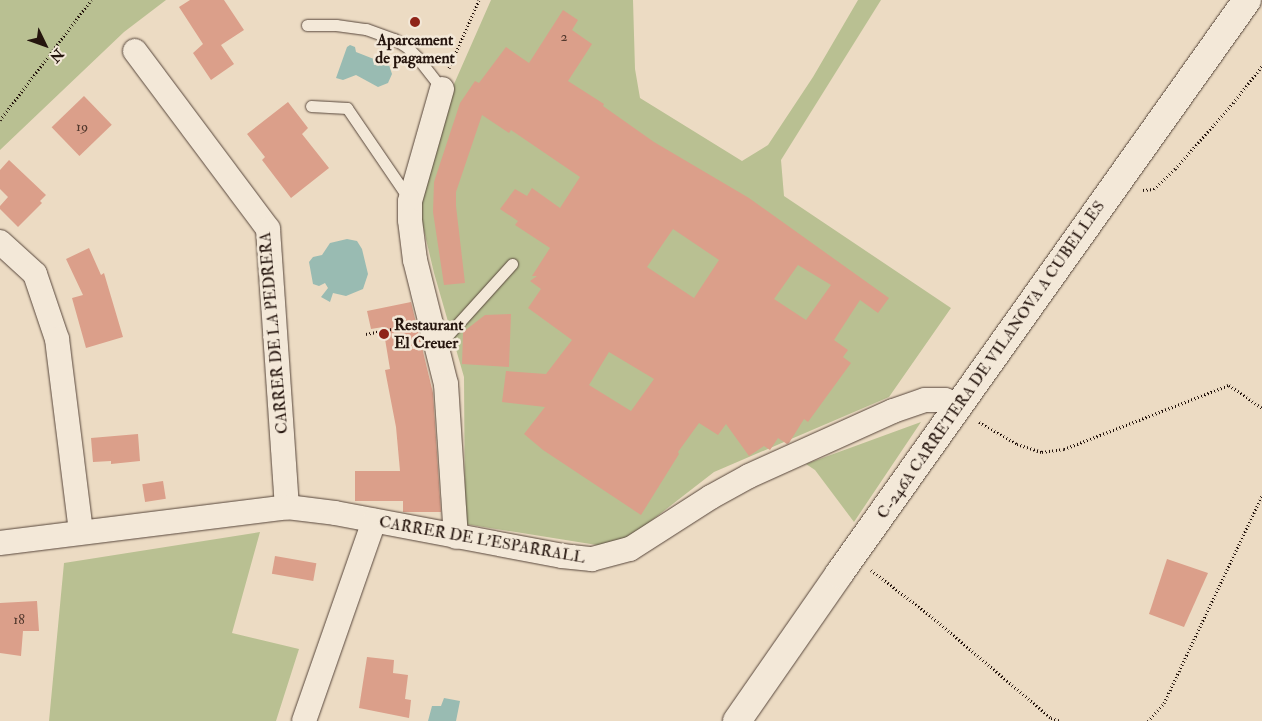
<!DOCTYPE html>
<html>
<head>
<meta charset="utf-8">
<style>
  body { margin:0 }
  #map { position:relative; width:1262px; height:721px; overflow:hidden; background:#ecdbc3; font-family:"IM FELL Double Pica",serif }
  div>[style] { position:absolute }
  .green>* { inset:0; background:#b9c092 }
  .water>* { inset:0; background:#99bbb2 }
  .building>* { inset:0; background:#db9f8a; transform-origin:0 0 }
  .path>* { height:3px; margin-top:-1.5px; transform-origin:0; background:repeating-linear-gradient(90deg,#25150e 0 1px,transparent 0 3.5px) }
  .roads { filter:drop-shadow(0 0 1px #57463b) drop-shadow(0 0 1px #57463b) }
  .lane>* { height:11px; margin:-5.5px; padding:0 5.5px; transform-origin:5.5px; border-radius:5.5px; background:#f3e8d8 }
  .street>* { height:24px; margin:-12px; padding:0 12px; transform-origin:12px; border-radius:12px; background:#f3e8d8 }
  .secondary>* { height:28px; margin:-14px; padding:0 14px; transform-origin:14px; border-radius:14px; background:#f3e8d8 }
  .dots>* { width:14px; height:14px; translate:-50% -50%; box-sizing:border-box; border:2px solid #f3e8d8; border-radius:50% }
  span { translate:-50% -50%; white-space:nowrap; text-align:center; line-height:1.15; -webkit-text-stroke:5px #f3e8d8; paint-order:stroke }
  .number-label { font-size:14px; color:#52382d }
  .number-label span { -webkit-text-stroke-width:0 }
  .poi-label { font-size:16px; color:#25150e; font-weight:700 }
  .left { translate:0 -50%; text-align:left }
  .street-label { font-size:16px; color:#25150e }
  .north { position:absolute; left:20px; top:20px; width:50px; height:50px; -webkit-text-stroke:4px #f3e8d8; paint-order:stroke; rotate:132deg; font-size:14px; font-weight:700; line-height:20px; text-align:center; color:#25150e }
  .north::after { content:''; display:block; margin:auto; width:18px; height:22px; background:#25150e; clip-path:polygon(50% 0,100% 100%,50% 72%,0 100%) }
</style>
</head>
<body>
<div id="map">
  <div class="green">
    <i style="clip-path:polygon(0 0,166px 0,124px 32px,0 150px)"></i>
    <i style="clip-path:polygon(491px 0,633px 0,635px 69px,640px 98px,742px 161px,768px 145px,813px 77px,858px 0,881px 0,781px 160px,784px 196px,951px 308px,889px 397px,714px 472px,625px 541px,603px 546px,465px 524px,464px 377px,434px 273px,418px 205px,447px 100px)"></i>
    <i style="clip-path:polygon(921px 422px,854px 522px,815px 470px,806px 464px)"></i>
    <i style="clip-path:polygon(260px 532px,232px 633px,299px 649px,276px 721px,49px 721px,64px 563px)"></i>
  </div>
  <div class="water">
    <i style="clip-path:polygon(350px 45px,355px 47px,356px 52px,389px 65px,392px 74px,388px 83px,378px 87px,356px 75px,343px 80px,336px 78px,347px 47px)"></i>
    <i style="clip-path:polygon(347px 239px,357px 241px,362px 249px,368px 274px,363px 289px,346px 296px,333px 293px,330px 302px,321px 297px,328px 288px,325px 283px,319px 286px,313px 284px,309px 262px,313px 257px,322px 255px,330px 243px)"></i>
    <i style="clip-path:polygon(444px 698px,460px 701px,456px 721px,428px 721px,432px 706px,441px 706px)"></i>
  </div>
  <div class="building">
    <i style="clip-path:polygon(190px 0,224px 0,244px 30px,221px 45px,234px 64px,211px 80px,193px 53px,203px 44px,179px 7px)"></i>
    <i style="clip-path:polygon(evenodd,563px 10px,578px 20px,572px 30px,592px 44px,568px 81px,604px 104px,603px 106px,654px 142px,749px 198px,889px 298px,878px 313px,860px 300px,834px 340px,848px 350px,843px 357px,851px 363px,808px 422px,804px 419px,789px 443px,787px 444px,778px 438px,770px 450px,764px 446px,749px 456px,726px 424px,718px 435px,699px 423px,678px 452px,679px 454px,641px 515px,543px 450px,524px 434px,545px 407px,502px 402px,506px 371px,546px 374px,572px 340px,528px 308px,541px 289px,530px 281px,537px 276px,532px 276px,550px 248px,515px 225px,518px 221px,500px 209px,515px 189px,527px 196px,532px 188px,560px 208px,580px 177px,511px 130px,509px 133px,482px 115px,456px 192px,456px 206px,465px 283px,444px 285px,433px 212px,434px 182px,460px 103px,475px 81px,479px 83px,506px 47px,529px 63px,563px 10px,673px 229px,719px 260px,694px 298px,647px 267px,673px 229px,563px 10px,798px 265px,831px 285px,806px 320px,774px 299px,798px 265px,563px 10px,609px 352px,654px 379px,631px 411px,589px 385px,609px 352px)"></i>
    <i style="left:84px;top:96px;width:40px;height:45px;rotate:46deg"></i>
    <i style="clip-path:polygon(288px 102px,308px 128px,302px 134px,329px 168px,291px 198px,262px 160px,265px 157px,247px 134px)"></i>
    <i style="clip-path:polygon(9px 160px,46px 195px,40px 201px,42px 203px,18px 227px,0 209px,0 206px,8px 197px,0 189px,0 170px)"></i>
    <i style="clip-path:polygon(89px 248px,101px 275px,104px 273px,123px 337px,86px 348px,72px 298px,83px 295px,66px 259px)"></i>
    <i style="clip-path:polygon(411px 302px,433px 393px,441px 512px,403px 512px,403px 501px,355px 501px,355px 471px,400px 471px,396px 427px,385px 370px,390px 369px,383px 327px,371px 329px,367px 311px)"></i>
    <i style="clip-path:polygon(511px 314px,509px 367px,462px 364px,463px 332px,485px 315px)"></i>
    <i style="clip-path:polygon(138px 434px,140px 461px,111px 464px,111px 461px,93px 462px,91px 438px)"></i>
    <i style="left:163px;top:481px;width:18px;height:21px;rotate:81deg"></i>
    <i style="left:275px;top:556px;width:42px;height:18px;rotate:10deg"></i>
    <i style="clip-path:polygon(1167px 559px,1208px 573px,1184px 627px,1149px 614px)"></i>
    <i style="clip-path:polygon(37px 601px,39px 631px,23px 631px,21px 656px,0 653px,0 603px)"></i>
    <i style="clip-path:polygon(367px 657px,394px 660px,393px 673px,408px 675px,405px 699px,411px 700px,409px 718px,359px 708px)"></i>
  </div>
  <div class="path">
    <i style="left:449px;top:68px;width:74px;rotate:-66.2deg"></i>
    <i style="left:0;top:120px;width:151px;rotate:-52.8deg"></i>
    <i style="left:1143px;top:190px;width:11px;rotate:-5deg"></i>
    <i style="left:1154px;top:189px;width:29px;rotate:-44deg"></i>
    <i style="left:1175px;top:169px;width:88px;rotate:-48.7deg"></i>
    <i style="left:1233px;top:103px;width:47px;rotate:-51.9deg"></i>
    <i style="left:366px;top:334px;width:42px;rotate:-11deg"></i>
    <i style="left:979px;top:422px;width:44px;rotate:30.1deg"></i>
    <i style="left:1017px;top:444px;width:26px;rotate:18deg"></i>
    <i style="left:1042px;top:452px;width:22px;rotate:-8deg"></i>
    <i style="left:1064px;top:449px;width:177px;rotate:-21.2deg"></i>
    <i style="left:1229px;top:385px;width:40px;rotate:34.9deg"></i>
    <i style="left:871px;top:570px;width:77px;rotate:37.6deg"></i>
    <i style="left:932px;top:617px;width:156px;rotate:40.3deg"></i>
    <i style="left:1051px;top:718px;width:10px;rotate:17deg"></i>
    <i style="left:1148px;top:721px;width:24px;rotate:-48deg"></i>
    <i style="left:1164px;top:703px;width:229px;rotate:-64.7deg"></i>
  </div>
  <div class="roads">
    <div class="lane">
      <i style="left:307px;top:25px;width:29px"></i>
      <i style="left:336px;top:25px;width:30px;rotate:8deg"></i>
      <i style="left:366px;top:29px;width:30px;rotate:20deg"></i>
      <i style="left:394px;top:39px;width:15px;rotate:32deg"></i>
      <i style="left:407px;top:47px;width:14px;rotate:45deg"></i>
      <i style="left:417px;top:57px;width:41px;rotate:52deg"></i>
      <i style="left:311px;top:106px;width:36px;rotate:3deg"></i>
      <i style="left:347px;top:108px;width:110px;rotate:55.7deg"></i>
      <i style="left:437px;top:347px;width:112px;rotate:-47.9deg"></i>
    </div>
    <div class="street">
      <i style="left:135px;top:51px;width:222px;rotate:53.2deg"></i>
      <i style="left:268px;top:229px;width:279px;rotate:86.1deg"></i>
      <i style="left:442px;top:89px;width:116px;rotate:105.9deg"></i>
      <i style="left:410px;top:201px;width:19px;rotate:90deg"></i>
      <i style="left:410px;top:220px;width:40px;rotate:82.9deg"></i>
      <i style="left:415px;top:260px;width:128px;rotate:76deg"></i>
      <i style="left:446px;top:384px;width:153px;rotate:86.3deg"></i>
      <i style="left:0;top:242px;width:47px;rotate:42.4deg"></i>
      <i style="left:35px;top:274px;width:69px;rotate:71.3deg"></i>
      <i style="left:57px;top:339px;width:194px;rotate:82.9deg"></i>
      <i style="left:0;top:543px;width:289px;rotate:-7.1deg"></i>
      <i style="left:287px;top:507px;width:48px;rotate:7.1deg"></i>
      <i style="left:335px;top:513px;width:231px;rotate:10.7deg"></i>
      <i style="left:562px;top:556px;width:30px;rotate:6deg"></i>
      <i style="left:592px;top:559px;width:39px;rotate:-15deg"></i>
      <i style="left:630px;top:549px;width:96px;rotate:-32.7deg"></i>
      <i style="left:711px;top:497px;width:43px;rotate:-28.9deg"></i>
      <i style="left:749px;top:476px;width:158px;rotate:-24.3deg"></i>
      <i style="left:893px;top:411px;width:34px;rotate:-19deg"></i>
      <i style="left:925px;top:400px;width:20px"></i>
      <i style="left:945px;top:400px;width:14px;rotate:25deg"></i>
      <i style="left:304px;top:721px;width:212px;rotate:-70.7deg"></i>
    </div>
    <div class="secondary">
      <i style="left:737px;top:721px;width:179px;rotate:-55.2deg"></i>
      <i style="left:839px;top:574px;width:704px;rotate:-54.59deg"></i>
    </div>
  </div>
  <div class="dots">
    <i style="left:415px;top:22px;background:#8f2418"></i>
    <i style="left:384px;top:334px;background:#8f2418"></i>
  </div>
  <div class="number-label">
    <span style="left:564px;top:37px">2</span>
    <span style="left:82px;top:127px">19</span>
    <span style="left:19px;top:620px">18</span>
  </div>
  <div class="poi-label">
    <span style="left:415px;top:49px">Aparcament<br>de pagament</span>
    <span class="left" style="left:394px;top:334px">Restaurant<br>El Creuer</span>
  </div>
  <div class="street-label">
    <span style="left:274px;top:333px;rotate:-95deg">CARRER DE LA PEDRERA</span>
    <span style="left:991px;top:360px;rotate:-55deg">C-246A CARRETERA DE VILANOVA A CUBELLES</span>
    <span style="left:482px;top:540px;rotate:10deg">CARRER DE L'ESPARRALL</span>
  </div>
  <div class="north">N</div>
</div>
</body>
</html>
